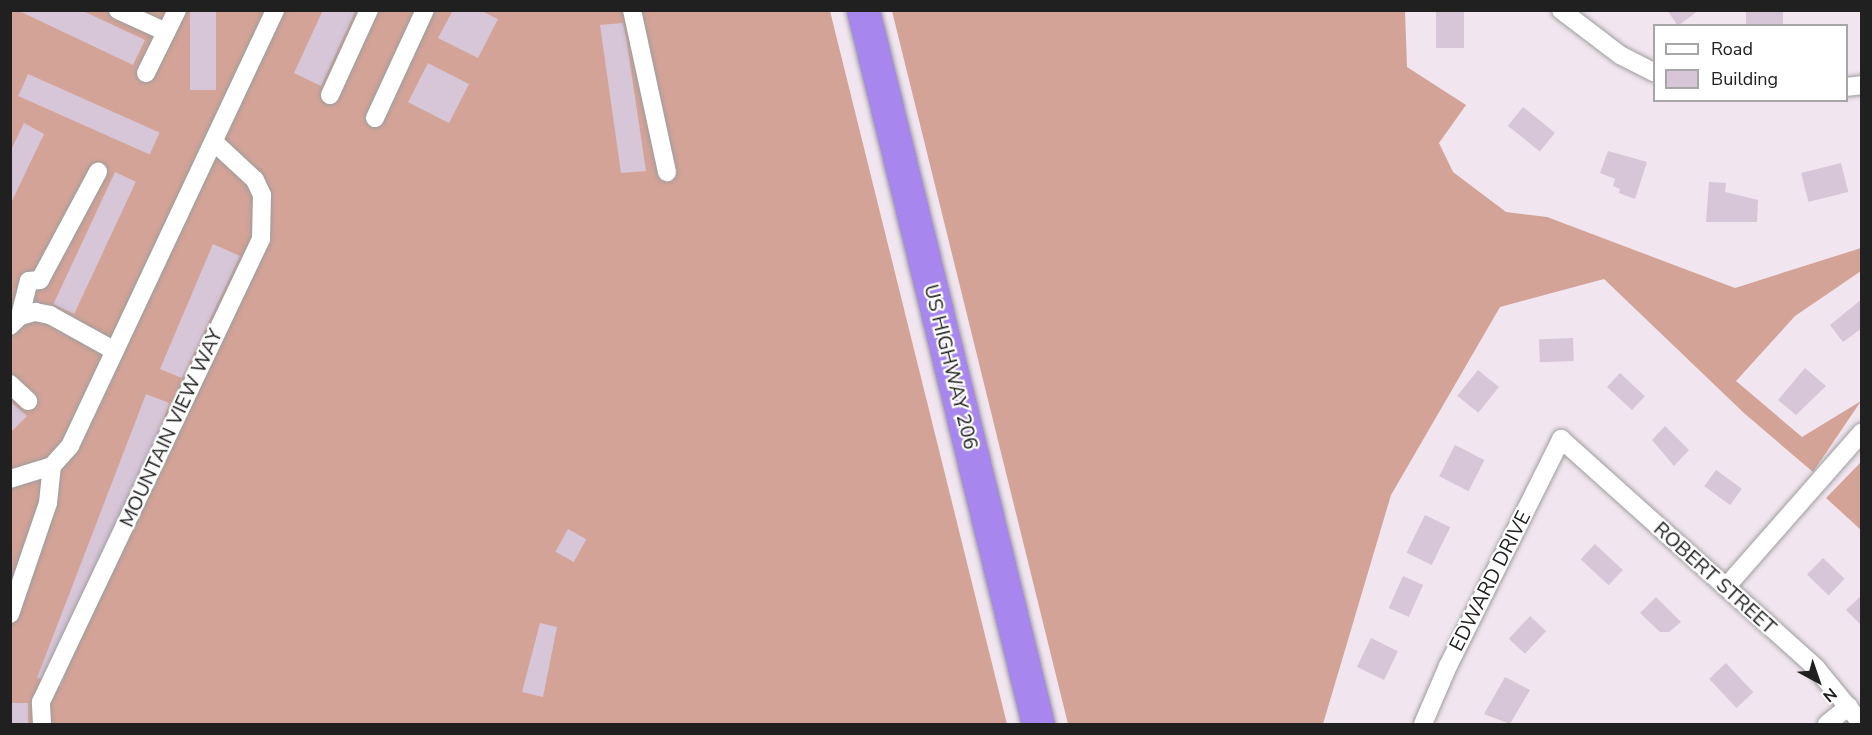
<!DOCTYPE html>
<html>
<head>
<meta charset="utf-8">
<style>
  body { margin:0 }
  #map { position:relative; width:1872px; height:735px; overflow:hidden; background:#f1e5ef; font-family:"Nunito Sans",sans-serif }
  div>[style] { position:absolute }
  .forest>* { inset:0; background:#d4a397 }
  .building>* { inset:0; background:#d7c5d8; transform-origin:0 0 }
  .roads { filter:drop-shadow(0 0 2px #9d9d9d) drop-shadow(0 0 2px #9d9d9d) }
  .street>* { height:18px; margin:-9px; padding:0 9px; transform-origin:9px; border-radius:9px; background:#fff }
  .highway>* { height:33px; margin:-16.5px; padding:0 16.5px; transform-origin:16.5px; border-radius:16.5px; background:#a787ee }
  span { translate:-50% -50%; white-space:nowrap; text-align:center; line-height:1.15; -webkit-text-stroke:4.5px #fff; paint-order:stroke }
  .street-label { font-size:20px; color:#202020 }
  .frame { position:absolute; inset:0; border:12px solid #202020; pointer-events:none }
  .legend { position:absolute; left:1653px; top:24px; width:195px; height:78px; box-sizing:border-box; background:#fff; border:2px solid #a6a6a6; margin:0; padding:8px 10px; list-style:none; font-size:18px; color:#202020 }
  .legend li { display:flex; align-items:center; gap:12px; height:30px }
  .legend b { width:30px; border:2px solid #a6a6a6 }
  .north { position:absolute; left:1788px; top:651px; width:60px; height:60px; -webkit-text-stroke:4px #fff; paint-order:stroke; rotate:140deg; font-size:16px; font-weight:700; line-height:24px; text-align:center; color:#202020 }
  .north::after { content:''; display:block; margin:auto; width:21px; height:27px; background:#202020; clip-path:polygon(50% 0,100% 100%,50% 72%,0 100%) }
</style>
</head>
<body>
<div id="map">
  <div class="forest">
    <i style="clip-path:polygon(10px 11px,830px 11px,1007px 724px,11px 724px)"></i>
    <i style="clip-path:polygon(892px 11px,1405px 11px,1407px 67px,1466px 105px,1439px 143px,1453px 172px,1506px 212px,1547px 217px,1735px 288px,1861px 248px,1861px 271px,1795px 316px,1736px 381px,1802px 437px,1861px 401px,1813px 472px,1745px 414px,1604px 279px,1500px 307px,1391px 495px,1323px 724px,1068px 724px)"></i>
    <i style="clip-path:polygon(1861px 462px,1861px 530px,1826px 498px)"></i>
  </div>
  <div class="building">
    <i style="clip-path:polygon(17px 10px,81px 10px,145px 40px,133px 65px)"></i>
    <i style="left:190px;top:10px;width:26px;height:80px"></i>
    <i style="clip-path:polygon(323px 10px,356px 10px,321px 86px,294px 73px)"></i>
    <i style="clip-path:polygon(453px 10px,480px 10px,498px 19px,478px 58px,438px 38px)"></i>
    <i style="left:1436px;top:10px;width:28px;height:38px"></i>
    <i style="clip-path:polygon(1667px 10px,1699px 10px,1678px 26px)"></i>
    <i style="left:1746px;top:10px;width:37px;height:16px"></i>
    <i style="clip-path:polygon(623px 23px,626px 37px,646px 171px,621px 173px,600px 25px)"></i>
    <i style="left:428px;top:63px;width:46px;height:44px;rotate:27deg"></i>
    <i style="left:28px;top:74px;width:144px;height:24px;rotate:24deg"></i>
    <i style="left:1523px;top:107px;width:41px;height:24px;rotate:39deg"></i>
    <i style="clip-path:polygon(24px 123px,44px 134px,10px 205px,10px 152px)"></i>
    <i style="clip-path:polygon(1608px 151px,1647px 162px,1635px 199px,1619px 193px,1620px 189px,1613px 186px,1615px 179px,1600px 173px)"></i>
    <i style="left:1841px;top:163px;width:30px;height:41px;rotate:76deg"></i>
    <i style="left:115px;top:172px;width:23px;height:146px;rotate:25deg"></i>
    <i style="clip-path:polygon(1709px 182px,1726px 183px,1725px 192px,1758px 200px,1757px 222px,1706px 222px)"></i>
    <i style="clip-path:polygon(213px 244px,240px 256px,182px 378px,160px 369px)"></i>
    <i style="clip-path:polygon(1862px 299px,1862px 328px,1843px 342px,1830px 325px)"></i>
    <i style="left:1573px;top:338px;width:23px;height:34px;rotate:88deg"></i>
    <i style="clip-path:polygon(1805px 368px,1826px 386px,1796px 415px,1778px 400px)"></i>
    <i style="left:1478px;top:370px;width:27px;height:33px;rotate:39deg"></i>
    <i style="left:1620px;top:373px;width:34px;height:19px;rotate:43deg"></i>
    <i style="left:146px;top:394px;width:25px;height:304px;rotate:21deg"></i>
    <i style="clip-path:polygon(10px 401px,27px 416px,10px 433px)"></i>
    <i style="clip-path:polygon(1665px 426px,1689px 450px,1674px 466px,1652px 440px)"></i>
    <i style="left:1455px;top:445px;width:33px;height:35px;rotate:27deg"></i>
    <i style="left:1716px;top:470px;width:32px;height:20px;rotate:36deg"></i>
    <i style="left:1425px;top:515px;width:28px;height:42px;rotate:26deg"></i>
    <i style="left:568px;top:529px;width:21px;height:26px;rotate:29deg"></i>
    <i style="left:1595px;top:544px;width:38px;height:21px;rotate:43deg"></i>
    <i style="left:1823px;top:558px;width:30px;height:23px;rotate:44deg"></i>
    <i style="left:1403px;top:576px;width:22px;height:35px;rotate:24deg"></i>
    <i style="clip-path:polygon(1862px 595px,1862px 626px,1846px 610px)"></i>
    <i style="clip-path:polygon(1656px 597px,1681px 622px,1669px 632px,1660px 632px,1640px 613px)"></i>
    <i style="left:1530px;top:616px;width:22px;height:31px;rotate:43deg"></i>
    <i style="clip-path:polygon(540px 623px,557px 627px,543px 697px,522px 692px)"></i>
    <i style="left:1371px;top:638px;width:30px;height:32px;rotate:26deg"></i>
    <i style="left:1726px;top:663px;width:40px;height:23px;rotate:47deg"></i>
    <i style="clip-path:polygon(1505px 677px,1530px 690px,1510px 724px,1484px 714px)"></i>
    <i style="left:10px;top:703px;width:18px;height:21px"></i>
  </div>
  <div class="roads">
    <div class="street">
      <i style="left:118px;top:10px;width:53px;rotate:24.6deg"></i>
      <i style="left:632px;top:10px;width:166px;rotate:77.8deg"></i>
      <i style="left:1561px;top:10px;width:74px;rotate:37.3deg"></i>
      <i style="left:1620px;top:55px;width:38px;rotate:27deg"></i>
      <i style="left:146px;top:73px;width:70px;rotate:-63.8deg"></i>
      <i style="left:1846px;top:87px;width:16px;rotate:-7deg"></i>
      <i style="left:330px;top:95px;width:94px;rotate:-65.4deg"></i>
      <i style="left:375px;top:118px;width:119px;rotate:-65.2deg"></i>
      <i style="left:20px;top:316px;width:16px;rotate:-15deg"></i>
      <i style="left:35px;top:312px;width:15px;rotate:11deg"></i>
      <i style="left:50px;top:315px;width:74px;rotate:29deg"></i>
      <i style="left:10px;top:326px;width:14px;rotate:-45deg"></i>
      <i style="left:20px;top:316px;width:36px;rotate:-76deg"></i>
      <i style="left:29px;top:281px;width:11px;rotate:-5deg"></i>
      <i style="left:40px;top:280px;width:123px;rotate:-61.8deg"></i>
      <i style="left:10px;top:384px;width:25px;rotate:43deg"></i>
      <i style="left:10px;top:479px;width:44px;rotate:-17.2deg"></i>
      <i style="left:52px;top:466px;width:27px;rotate:-48deg"></i>
      <i style="left:70px;top:446px;width:482px;rotate:-64.8deg"></i>
      <i style="left:1726px;top:587px;width:206px;rotate:-48.7deg"></i>
      <i style="left:10px;top:614px;width:117px;rotate:-71.1deg"></i>
      <i style="left:48px;top:503px;width:37px;rotate:-84deg"></i>
      <i style="left:42px;top:724px;width:22px;rotate:-93deg"></i>
      <i style="left:41px;top:702px;width:513px;rotate:-64.58deg"></i>
      <i style="left:261px;top:239px;width:44px;rotate:-88.7deg"></i>
      <i style="left:262px;top:195px;width:17px;rotate:-115deg"></i>
      <i style="left:255px;top:180px;width:56px;rotate:-137.2deg"></i>
      <i style="left:1423px;top:724px;width:63px;rotate:-66.7deg"></i>
      <i style="left:1448px;top:666px;width:254px;rotate:-63.5deg"></i>
      <i style="left:1561px;top:439px;width:343px;rotate:41.9deg"></i>
      <i style="left:1816px;top:668px;width:72px;rotate:50.6deg"></i>
      <i style="left:1827px;top:724px;width:28px;rotate:-39deg"></i>
    </div>
    <div class="highway">
      <i style="left:863px;top:10px;width:735px;rotate:76.23deg"></i>
    </div>
  </div>
  <div class="street-label">
    <span style="left:951px;top:367px;rotate:76deg">US HIGHWAY 206</span>
    <span style="left:171px;top:428px;rotate:-65deg">MOUNTAIN VIEW WAY</span>
    <span style="left:1715px;top:578px;rotate:42deg">ROBERT STREET</span>
    <span style="left:1490px;top:581px;rotate:-63deg">EDWARD DRIVE</span>
  </div>
  <div class="frame"></div>
  <ul class="legend">
  <li><b style="height:8px;background:#fff"></b>Road</li>
  <li><b style="height:16px;background:#d7c5d8"></b>Building</li>
  </ul>
  <div class="north">N</div>
</div>
</body>
</html>
